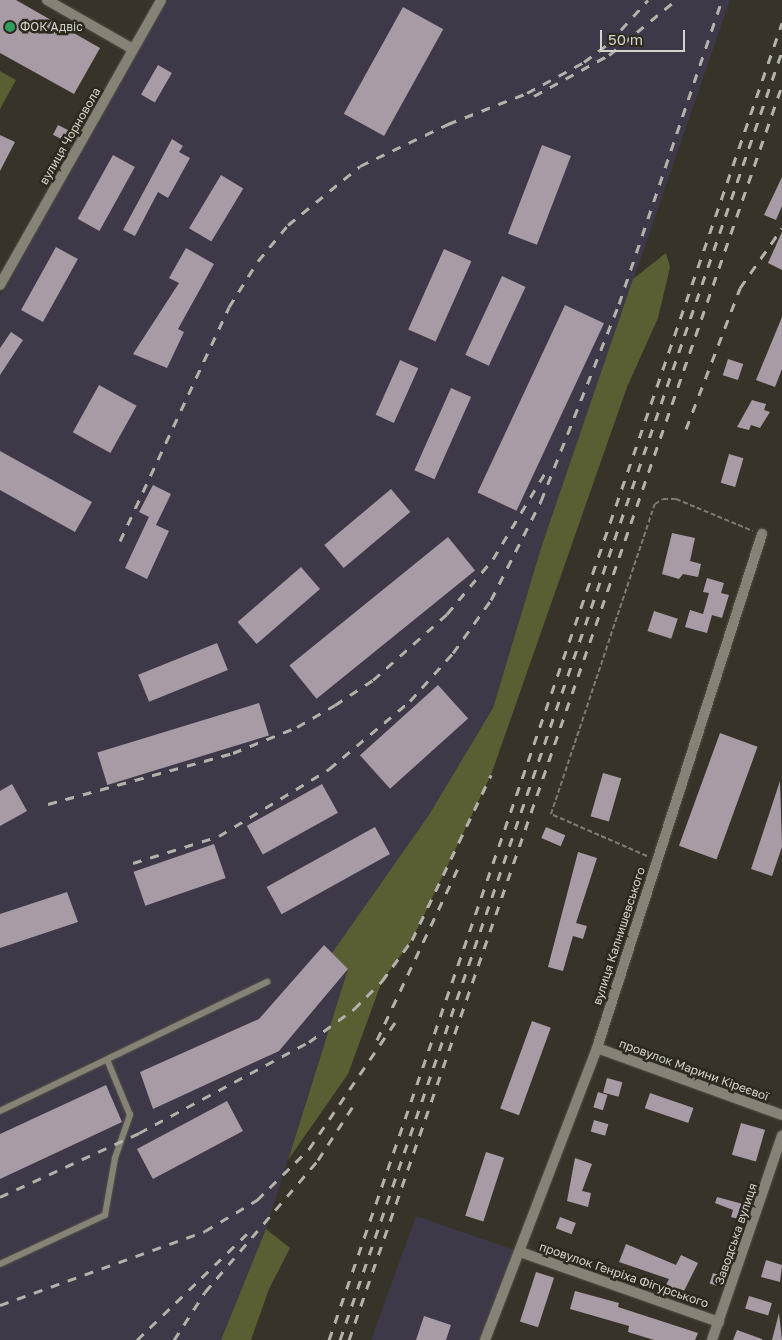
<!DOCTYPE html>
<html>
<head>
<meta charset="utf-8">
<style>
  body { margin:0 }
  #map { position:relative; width:782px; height:1340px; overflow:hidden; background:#373329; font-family:"Golos Text",sans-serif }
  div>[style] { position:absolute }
  .industrial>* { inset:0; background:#3f3848 }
  .green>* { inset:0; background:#5a5e33 }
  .building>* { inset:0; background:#a79ca6; transform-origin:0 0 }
  .path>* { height:2px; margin-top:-1px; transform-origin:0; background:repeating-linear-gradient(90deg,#7e7b72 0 5px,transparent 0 7.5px) }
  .roads { filter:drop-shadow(0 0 1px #555249) drop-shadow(0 0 1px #555249) }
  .service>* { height:6px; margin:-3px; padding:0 3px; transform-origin:3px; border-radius:3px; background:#878276 }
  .minor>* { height:10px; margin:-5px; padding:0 5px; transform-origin:5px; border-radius:5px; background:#878276 }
  .tertiary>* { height:10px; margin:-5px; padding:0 5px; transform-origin:5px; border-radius:5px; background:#878276 }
  .rail>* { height:3px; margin-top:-1.5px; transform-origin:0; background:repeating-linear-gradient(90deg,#b4b2aa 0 9px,transparent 0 18px) }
  .dots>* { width:14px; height:14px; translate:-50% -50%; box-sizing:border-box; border:2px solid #2d291f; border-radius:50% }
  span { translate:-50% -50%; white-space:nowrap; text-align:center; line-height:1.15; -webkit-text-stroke:5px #2d291f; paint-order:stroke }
  .poi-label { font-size:12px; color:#d4d2cb }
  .left { translate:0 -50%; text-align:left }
  .street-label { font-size:12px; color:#d4d2cb }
  .scale { position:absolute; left:600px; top:30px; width:85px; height:22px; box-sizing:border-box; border:2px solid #d4d2cb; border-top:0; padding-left:6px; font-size:15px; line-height:18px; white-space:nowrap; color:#d4d2cb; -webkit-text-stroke:4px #2d291f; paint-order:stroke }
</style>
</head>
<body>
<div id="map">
  <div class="industrial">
    <i style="clip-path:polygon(167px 0,730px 0,542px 545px,493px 708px,430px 815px,332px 953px,348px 969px,266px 1229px,221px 1340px,0 1340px,0 296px)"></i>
    <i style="clip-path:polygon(416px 1216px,520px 1252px,485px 1340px,371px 1340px)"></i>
  </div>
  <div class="green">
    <i style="clip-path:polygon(0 71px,16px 80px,0 109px)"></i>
    <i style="clip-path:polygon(666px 253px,670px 267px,658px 318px,627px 387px,491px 775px,412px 940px,382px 981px,348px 1074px,288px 1160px,348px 969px,332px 953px,429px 815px,493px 708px,542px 545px,633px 279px)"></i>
    <i style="clip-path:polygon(266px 1229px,290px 1248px,269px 1289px,251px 1340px,221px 1340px)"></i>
  </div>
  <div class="building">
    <i style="clip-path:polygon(0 0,16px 0,100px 48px,74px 94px,0 53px)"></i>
    <i style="left:403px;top:7px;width:46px;height:122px;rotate:29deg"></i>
    <i style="left:158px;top:65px;width:16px;height:34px;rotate:30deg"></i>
    <i style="left:58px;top:125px;width:16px;height:11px;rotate:27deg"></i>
    <i style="clip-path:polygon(0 135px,15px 142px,0 171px)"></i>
    <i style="clip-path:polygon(172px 139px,183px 146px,179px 152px,190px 158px,168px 198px,158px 192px,135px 236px,123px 230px)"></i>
    <i style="left:542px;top:145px;width:31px;height:95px;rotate:21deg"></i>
    <i style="left:113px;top:155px;width:25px;height:73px;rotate:29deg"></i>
    <i style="left:221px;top:175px;width:26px;height:62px;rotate:31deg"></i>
    <i style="clip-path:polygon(782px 177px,782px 206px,776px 220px,764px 215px)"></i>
    <i style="clip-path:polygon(782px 232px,782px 270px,768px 263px)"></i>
    <i style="left:56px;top:247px;width:25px;height:72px;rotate:29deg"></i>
    <i style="clip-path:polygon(186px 248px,214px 264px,178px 329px,184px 332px,167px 368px,133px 354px,179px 283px,169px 278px)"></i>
    <i style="left:444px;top:249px;width:30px;height:88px;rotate:24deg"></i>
    <i style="left:502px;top:276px;width:26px;height:87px;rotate:25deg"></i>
    <i style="left:565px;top:305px;width:43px;height:207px;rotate:25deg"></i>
    <i style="clip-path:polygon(782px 317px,782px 369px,775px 387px,756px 380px)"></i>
    <i style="clip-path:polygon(11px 332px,23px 340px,0 375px,0 348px)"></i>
    <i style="left:728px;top:359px;width:16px;height:17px;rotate:18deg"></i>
    <i style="left:400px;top:360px;width:20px;height:60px;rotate:24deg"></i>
    <i style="left:99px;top:385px;width:43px;height:54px;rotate:29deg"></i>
    <i style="left:451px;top:388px;width:22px;height:90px;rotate:24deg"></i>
    <i style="clip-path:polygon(752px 400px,766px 404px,764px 410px,770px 412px,760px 428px,751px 425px,749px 430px,737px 427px)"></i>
    <i style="clip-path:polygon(0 451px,92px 502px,75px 532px,0 490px)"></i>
    <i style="left:729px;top:454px;width:15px;height:30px;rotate:16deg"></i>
    <i style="clip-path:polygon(153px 485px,171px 494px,156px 525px,169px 531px,147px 579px,125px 568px,149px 517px,139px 512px)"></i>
    <i style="left:391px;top:489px;width:30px;height:87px;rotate:50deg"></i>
    <i style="clip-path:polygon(672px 533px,695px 538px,690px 561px,701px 564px,698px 577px,683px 574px,679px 579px,662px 574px)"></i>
    <i style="left:448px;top:537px;width:43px;height:204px;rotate:51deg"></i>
    <i style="left:301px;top:567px;width:29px;height:84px;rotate:49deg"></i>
    <i style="clip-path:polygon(707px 578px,724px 583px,721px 593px,729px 595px,722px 618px,712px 615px,707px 633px,685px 627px,690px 610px,703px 614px,709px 593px,703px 592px)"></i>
    <i style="left:654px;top:611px;width:25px;height:21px;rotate:18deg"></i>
    <i style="left:217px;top:643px;width:29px;height:85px;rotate:68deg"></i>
    <i style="left:438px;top:685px;width:45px;height:105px;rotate:48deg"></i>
    <i style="left:259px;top:703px;width:34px;height:169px;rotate:73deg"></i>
    <i style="left:720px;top:733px;width:40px;height:120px;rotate:20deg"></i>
    <i style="left:603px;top:773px;width:19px;height:45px;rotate:16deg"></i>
    <i style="clip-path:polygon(780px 781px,782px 847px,772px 876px,751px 869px)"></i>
    <i style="clip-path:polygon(12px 784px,27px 811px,0 826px,0 791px)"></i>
    <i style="left:322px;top:784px;width:33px;height:86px;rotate:61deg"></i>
    <i style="left:375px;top:827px;width:31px;height:124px;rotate:61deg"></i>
    <i style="left:546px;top:827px;width:21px;height:12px;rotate:23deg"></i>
    <i style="left:214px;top:844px;width:36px;height:85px;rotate:71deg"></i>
    <i style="clip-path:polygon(578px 852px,597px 858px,576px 923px,587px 926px,583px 939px,573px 936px,563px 971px,548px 967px)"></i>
    <i style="clip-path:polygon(67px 892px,78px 922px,0 948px,0 914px)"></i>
    <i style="clip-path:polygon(324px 945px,348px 969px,279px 1051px,153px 1109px,140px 1072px,259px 1019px)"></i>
    <i style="left:532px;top:1021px;width:20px;height:93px;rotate:20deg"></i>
    <i style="left:607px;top:1078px;width:16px;height:15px;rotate:15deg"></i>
    <i style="clip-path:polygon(106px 1085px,122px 1122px,0 1179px,0 1134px)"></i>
    <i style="left:598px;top:1092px;width:10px;height:16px;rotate:17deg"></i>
    <i style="left:650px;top:1093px;width:46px;height:16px;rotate:19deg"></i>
    <i style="left:227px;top:1101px;width:34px;height:102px;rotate:62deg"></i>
    <i style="left:594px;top:1120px;width:15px;height:12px;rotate:16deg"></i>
    <i style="left:741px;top:1123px;width:25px;height:33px;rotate:16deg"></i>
    <i style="left:486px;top:1152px;width:19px;height:67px;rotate:18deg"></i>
    <i style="clip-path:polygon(575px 1158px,592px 1164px,582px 1191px,591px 1193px,588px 1207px,567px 1201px)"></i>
    <i style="clip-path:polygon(717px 1197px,750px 1206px,746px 1221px,731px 1217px,733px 1210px,715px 1203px)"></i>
    <i style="left:560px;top:1217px;width:17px;height:12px;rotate:21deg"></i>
    <i style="clip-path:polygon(626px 1244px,676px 1265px,681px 1255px,698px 1263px,683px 1293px,666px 1285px,669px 1279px,619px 1262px)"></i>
    <i style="clip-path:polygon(766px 1260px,782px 1265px,780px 1282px,761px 1277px)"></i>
    <i style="left:536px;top:1272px;width:19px;height:52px;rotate:18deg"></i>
    <i style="left:713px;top:1273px;width:9px;height:11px;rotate:18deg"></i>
    <i style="clip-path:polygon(575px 1291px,619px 1303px,618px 1307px,698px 1333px,695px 1340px,654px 1340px,628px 1332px,629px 1326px,570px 1309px)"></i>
    <i style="left:749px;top:1296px;width:24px;height:13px;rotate:17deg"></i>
    <i style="clip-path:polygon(779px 1313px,782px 1340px,772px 1340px)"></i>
    <i style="clip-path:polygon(424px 1316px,451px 1325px,446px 1340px,416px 1340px)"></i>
    <i style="clip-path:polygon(737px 1330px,762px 1339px,762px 1340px,733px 1340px)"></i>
  </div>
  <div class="path">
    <i style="left:647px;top:856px;width:105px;rotate:-156.4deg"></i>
    <i style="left:551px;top:814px;width:327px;rotate:-71.5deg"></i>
    <i style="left:655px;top:504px;width:9px;rotate:-32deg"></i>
    <i style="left:663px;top:499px;width:13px"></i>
    <i style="left:676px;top:499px;width:83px;rotate:22.6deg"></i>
  </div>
  <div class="roads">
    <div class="service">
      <i style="left:0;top:1111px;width:297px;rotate:-25.8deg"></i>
      <i style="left:0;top:1264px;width:116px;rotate:-25deg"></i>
      <i style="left:105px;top:1215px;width:58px;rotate:-80deg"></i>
      <i style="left:115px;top:1158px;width:46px;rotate:-70.8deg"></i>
      <i style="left:130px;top:1115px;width:57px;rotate:-112.5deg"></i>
    </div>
    <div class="minor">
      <i style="left:47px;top:0;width:99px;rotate:29.7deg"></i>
      <i style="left:597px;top:1048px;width:197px;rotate:19.9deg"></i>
      <i style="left:520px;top:1252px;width:211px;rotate:19.4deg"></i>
      <i style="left:485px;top:1340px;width:313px;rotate:-69deg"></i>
      <i style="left:597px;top:1048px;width:540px;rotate:-72.2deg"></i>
    </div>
    <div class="tertiary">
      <i style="left:0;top:285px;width:327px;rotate:-60.5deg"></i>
      <i style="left:712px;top:1340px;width:216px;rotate:-71.1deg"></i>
    </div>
  </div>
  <div class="rail">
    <i style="left:534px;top:96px;width:85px;rotate:-28.7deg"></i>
    <i style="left:609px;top:55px;width:87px;rotate:-39.4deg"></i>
    <i style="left:686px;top:429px;width:151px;rotate:-69deg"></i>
    <i style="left:740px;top:288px;width:73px;rotate:-55deg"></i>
    <i style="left:120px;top:541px;width:258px;rotate:-65deg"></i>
    <i style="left:229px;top:307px;width:54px;rotate:-57.8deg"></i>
    <i style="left:258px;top:261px;width:47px;rotate:-50.2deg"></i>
    <i style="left:288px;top:225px;width:93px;rotate:-39.3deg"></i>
    <i style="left:360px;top:166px;width:98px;rotate:-25.5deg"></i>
    <i style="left:448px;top:124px;width:85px;rotate:-21.4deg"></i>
    <i style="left:527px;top:93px;width:65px;rotate:-28.5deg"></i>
    <i style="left:584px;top:62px;width:31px;rotate:-37deg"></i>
    <i style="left:609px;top:43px;width:58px;rotate:-47.8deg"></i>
    <i style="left:48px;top:804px;width:192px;rotate:-15.4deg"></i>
    <i style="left:233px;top:753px;width:69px;rotate:-22.1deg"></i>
    <i style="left:297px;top:727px;width:44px;rotate:-30.1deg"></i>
    <i style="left:335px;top:705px;width:45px;rotate:-33.3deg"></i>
    <i style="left:373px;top:680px;width:99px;rotate:-41.7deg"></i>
    <i style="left:447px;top:614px;width:72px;rotate:-50.1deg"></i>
    <i style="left:493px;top:559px;width:104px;rotate:-58.8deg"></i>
    <i style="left:133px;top:863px;width:90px;rotate:-17.4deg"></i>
    <i style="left:219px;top:836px;width:129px;rotate:-31.3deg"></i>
    <i style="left:329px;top:769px;width:106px;rotate:-40deg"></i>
    <i style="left:410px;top:701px;width:64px;rotate:-48.1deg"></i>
    <i style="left:453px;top:653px;width:65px;rotate:-54.4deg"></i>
    <i style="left:491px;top:600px;width:111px;rotate:-63.2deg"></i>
    <i style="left:541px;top:501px;width:212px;rotate:-68.4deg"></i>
    <i style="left:619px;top:304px;width:321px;rotate:-71.3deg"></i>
    <i style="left:377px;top:1040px;width:192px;rotate:-64.8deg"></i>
    <i style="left:0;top:1197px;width:153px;rotate:-24.7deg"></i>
    <i style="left:139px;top:1133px;width:193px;rotate:-28.2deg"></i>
    <i style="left:309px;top:1042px;width:56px;rotate:-36.3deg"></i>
    <i style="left:354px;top:1009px;width:40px;rotate:-45deg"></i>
    <i style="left:382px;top:981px;width:51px;rotate:-53.8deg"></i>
    <i style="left:412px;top:940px;width:183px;rotate:-64.4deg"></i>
    <i style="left:0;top:1305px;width:218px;rotate:-19.8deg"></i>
    <i style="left:205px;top:1231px;width:61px;rotate:-30.8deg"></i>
    <i style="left:257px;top:1200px;width:73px;rotate:-44.4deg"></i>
    <i style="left:309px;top:1149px;width:158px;rotate:-55.8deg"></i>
    <i style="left:137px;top:1340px;width:161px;rotate:-44deg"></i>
    <i style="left:174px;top:1340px;width:57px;rotate:-57.1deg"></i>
    <i style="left:205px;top:1292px;width:174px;rotate:-49.4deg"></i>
    <i style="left:318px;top:1160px;width:68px;rotate:-57deg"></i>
    <i style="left:329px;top:1340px;width:1393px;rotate:-71.02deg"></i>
    <i style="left:340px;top:1340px;width:1363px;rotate:-71.07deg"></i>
    <i style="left:349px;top:1340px;width:1328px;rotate:-70.96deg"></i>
  </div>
  <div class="dots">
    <i style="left:10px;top:27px;background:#2e9e5b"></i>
  </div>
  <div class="poi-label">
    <span class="left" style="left:20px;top:27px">ФОК Адвіс</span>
  </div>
  <div class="street-label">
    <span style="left:70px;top:136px;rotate:-60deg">вулиця Чорновола</span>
    <span style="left:619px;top:936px;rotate:-72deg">вулиця Калнишевського</span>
    <span style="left:694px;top:1070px;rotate:20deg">провулок Марини Кіреєвої</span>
    <span style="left:736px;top:1234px;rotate:-71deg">Заводська вулиця</span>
    <span style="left:624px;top:1275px;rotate:19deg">провулок Генріха Фігурського</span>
  </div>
  <div class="scale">50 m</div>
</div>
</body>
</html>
